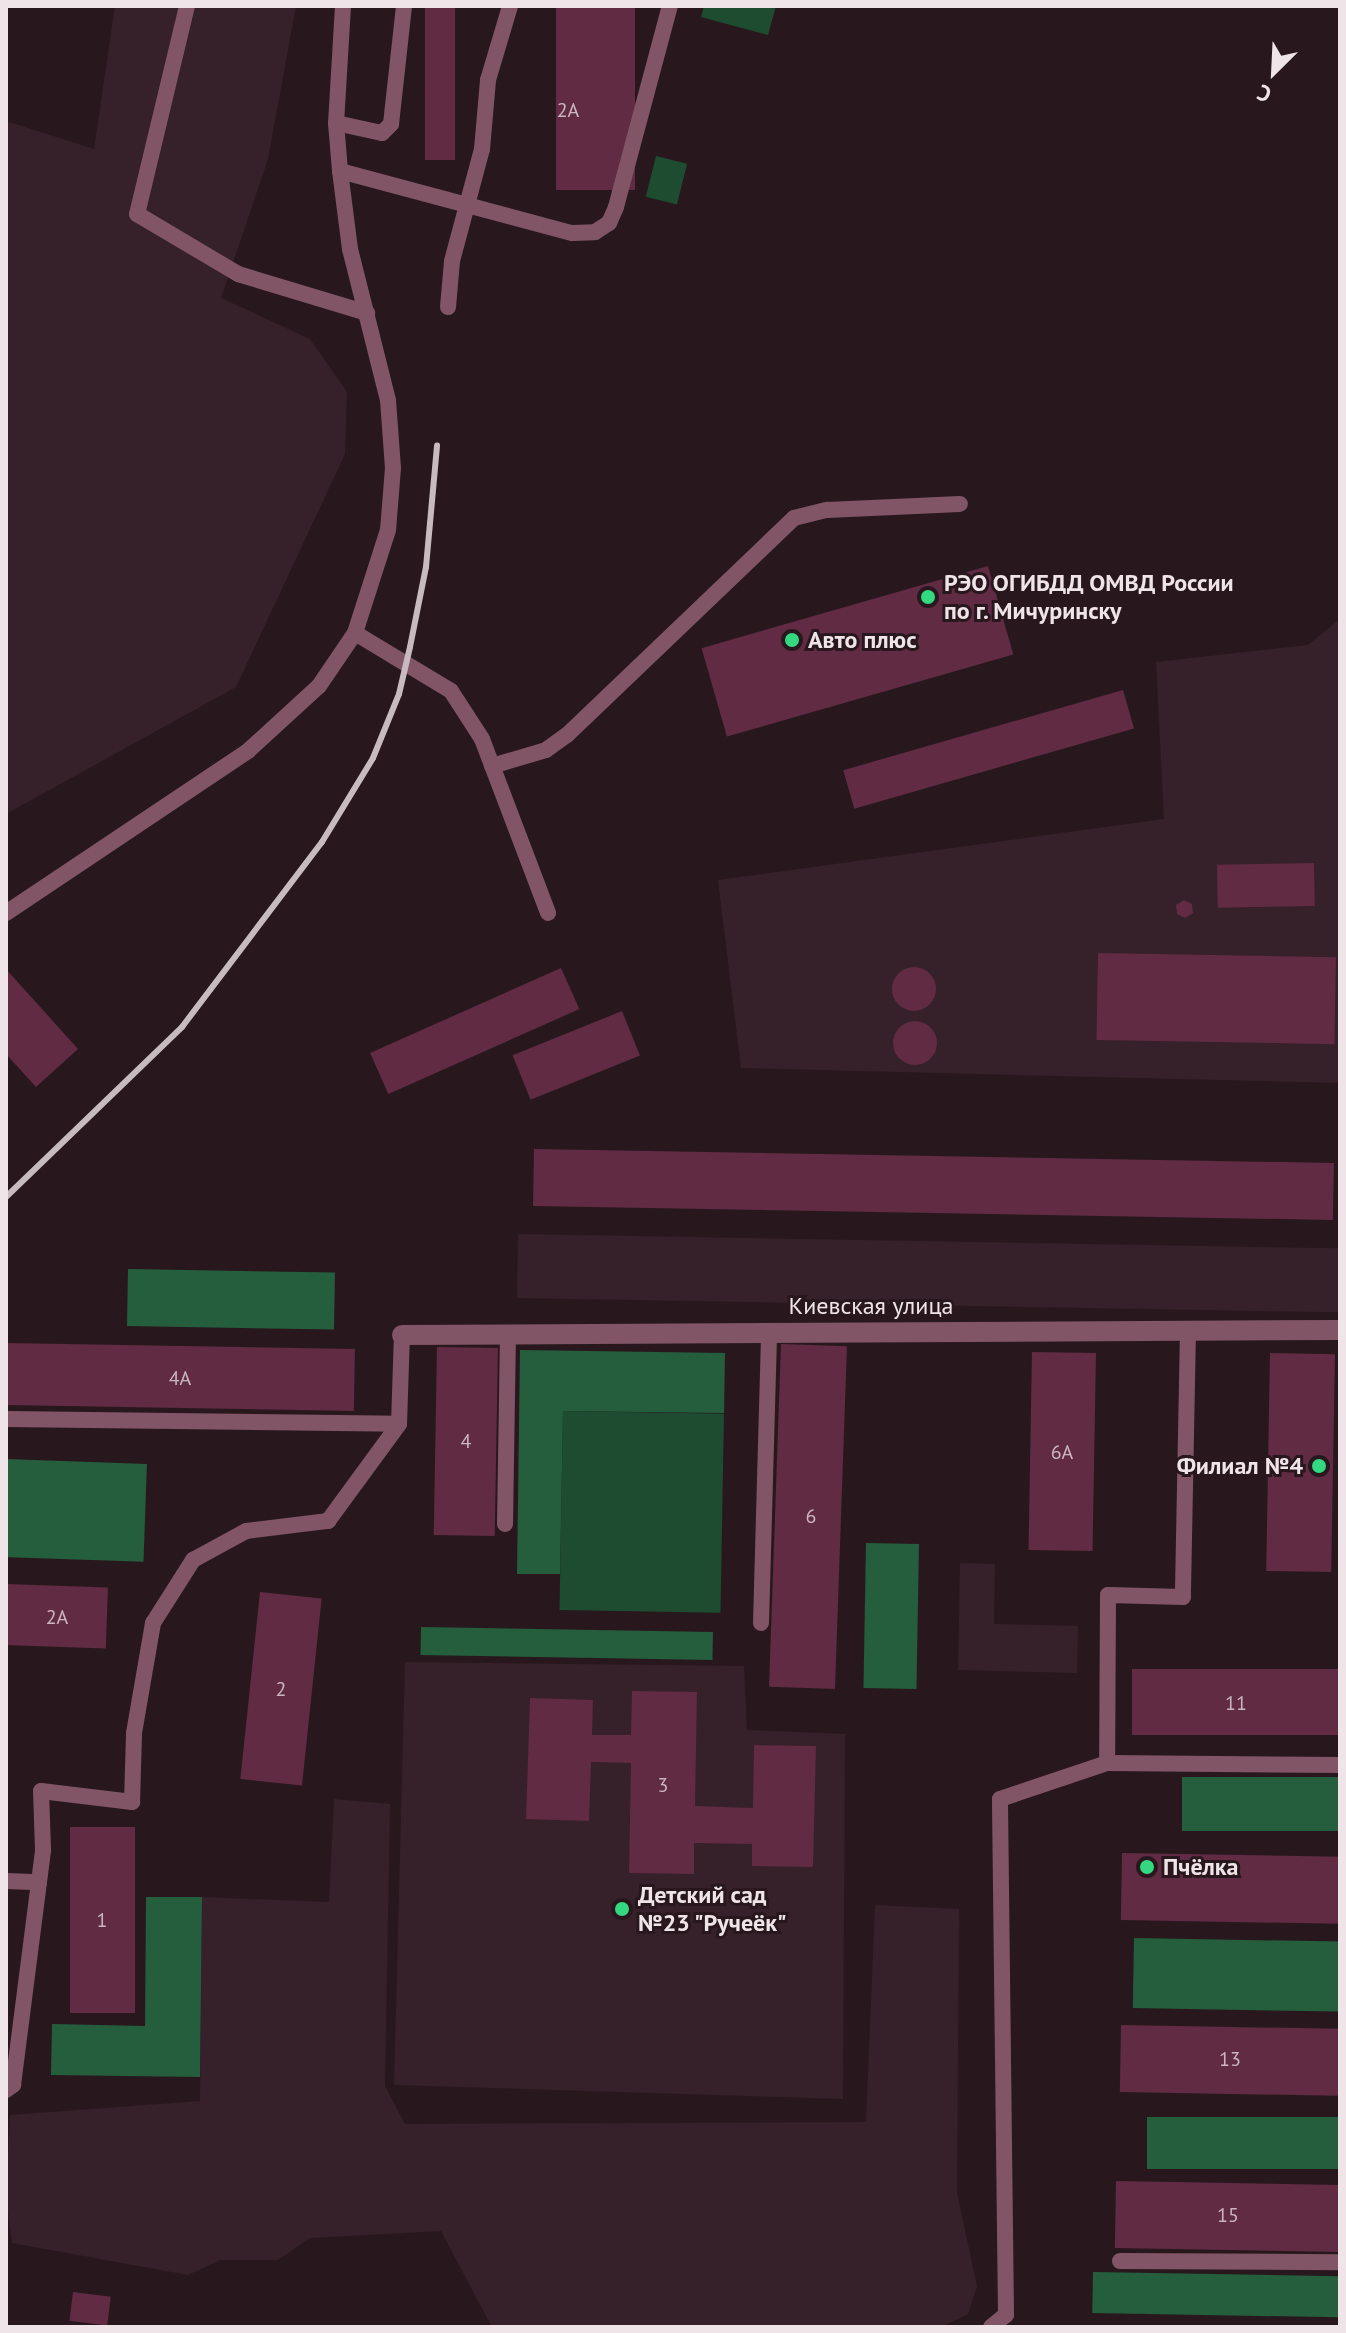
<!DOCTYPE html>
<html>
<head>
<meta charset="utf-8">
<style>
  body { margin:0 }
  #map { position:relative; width:1346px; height:2333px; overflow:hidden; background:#28181e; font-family:"PT Sans",sans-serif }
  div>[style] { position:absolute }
  .built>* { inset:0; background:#362029; transform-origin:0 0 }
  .green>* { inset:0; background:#1d4c30; transform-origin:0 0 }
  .forest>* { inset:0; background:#255e3c; transform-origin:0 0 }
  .building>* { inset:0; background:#602b43; transform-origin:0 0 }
  .round { border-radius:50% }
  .service>* { height:16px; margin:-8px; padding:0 8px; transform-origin:8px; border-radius:8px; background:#815566 }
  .minor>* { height:20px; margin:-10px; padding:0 10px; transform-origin:10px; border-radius:10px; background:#815566 }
  .rail>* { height:6px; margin:-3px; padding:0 3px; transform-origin:3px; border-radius:3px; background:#c7bbbf }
  .dots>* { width:22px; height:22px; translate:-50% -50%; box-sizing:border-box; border:4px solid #28181e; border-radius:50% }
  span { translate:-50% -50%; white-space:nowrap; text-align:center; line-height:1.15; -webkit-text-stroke:6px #28181e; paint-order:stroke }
  .number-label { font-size:20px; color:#cbb6bf }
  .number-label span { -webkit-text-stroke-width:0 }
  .poi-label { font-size:24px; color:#efe4e8; font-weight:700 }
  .left { translate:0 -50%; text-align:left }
  .right { translate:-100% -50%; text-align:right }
  .street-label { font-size:24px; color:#efe4e8 }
  .frame { position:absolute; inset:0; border:8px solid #efe4e8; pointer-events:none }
  .north { position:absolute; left:1234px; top:32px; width:80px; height:80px; -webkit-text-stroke:6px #28181e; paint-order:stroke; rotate:204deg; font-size:22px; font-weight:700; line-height:32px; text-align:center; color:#efe4e8 }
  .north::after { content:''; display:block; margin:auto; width:28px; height:36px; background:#efe4e8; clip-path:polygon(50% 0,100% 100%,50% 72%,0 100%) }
</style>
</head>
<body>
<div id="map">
  <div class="built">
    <i style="clip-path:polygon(115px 6px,296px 6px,268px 159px,221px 298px,310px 339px,347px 392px,345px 454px,236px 687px,6px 814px,6px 121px,94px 149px)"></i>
    <i style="clip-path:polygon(1340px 619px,1340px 1083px,741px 1068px,718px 880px,1164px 819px,1156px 662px,1308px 645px)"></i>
    <i style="left:518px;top:1234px;width:822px;height:64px;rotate:1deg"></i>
    <i style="clip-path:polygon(960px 1563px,995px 1564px,994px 1624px,1078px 1626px,1077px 1673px,958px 1670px)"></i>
    <i style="clip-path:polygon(405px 1662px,744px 1666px,747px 1730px,845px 1734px,843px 2099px,394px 2085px)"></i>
    <i style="clip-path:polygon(334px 1799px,390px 1804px,385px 2086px,405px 2124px,866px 2122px,875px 1905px,959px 1909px,957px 2193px,977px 2286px,968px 2314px,941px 2327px,492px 2327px,441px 2231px,310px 2238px,278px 2260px,220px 2260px,188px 2275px,12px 2243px,6px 2197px,10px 2115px,200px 2101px,202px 1897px,329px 1902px)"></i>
  </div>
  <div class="green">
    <i style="clip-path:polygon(704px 6px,776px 6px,768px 35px,701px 17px)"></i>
    <i style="left:656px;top:156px;width:32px;height:42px;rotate:14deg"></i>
    <i style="left:563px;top:1411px;width:161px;height:199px;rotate:1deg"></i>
  </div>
  <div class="forest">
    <i style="left:128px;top:1269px;width:207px;height:57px;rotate:1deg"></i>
    <i style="clip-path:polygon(520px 1350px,725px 1353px,724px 1413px,563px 1411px,560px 1574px,517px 1574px)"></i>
    <i style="left:6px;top:1459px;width:141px;height:98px;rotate:2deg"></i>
    <i style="left:866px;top:1543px;width:53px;height:145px;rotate:1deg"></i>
    <i style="left:421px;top:1627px;width:292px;height:28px;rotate:1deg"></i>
    <i style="left:1182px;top:1777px;width:158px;height:54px"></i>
    <i style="clip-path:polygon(146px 1897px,202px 1897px,200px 2077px,51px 2075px,52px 2024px,145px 2026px)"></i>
    <i style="left:1134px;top:1938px;width:206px;height:70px;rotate:1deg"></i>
    <i style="left:1147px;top:2117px;width:193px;height:52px"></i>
    <i style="left:1093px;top:2272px;width:247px;height:41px;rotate:1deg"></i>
  </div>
  <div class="building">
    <i style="left:425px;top:6px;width:30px;height:154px"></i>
    <i style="left:556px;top:6px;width:79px;height:184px"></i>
    <i style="left:988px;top:566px;width:92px;height:298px;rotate:74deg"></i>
    <i style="left:1123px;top:690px;width:40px;height:291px;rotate:74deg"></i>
    <i style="left:1314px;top:863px;width:43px;height:97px;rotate:89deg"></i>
    <i style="clip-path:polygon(1184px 900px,1192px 904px,1193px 913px,1185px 918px,1177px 914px,1176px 905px)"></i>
    <i style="left:1098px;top:953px;width:238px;height:87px;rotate:1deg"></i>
    <i class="round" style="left:892px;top:967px;width:44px;height:44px"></i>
    <i style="left:561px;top:968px;width:45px;height:209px;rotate:66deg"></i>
    <i style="clip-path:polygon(6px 969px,78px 1049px,36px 1087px,6px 1054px)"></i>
    <i style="left:622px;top:1011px;width:48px;height:118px;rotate:68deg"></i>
    <i class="round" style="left:893px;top:1021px;width:44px;height:44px"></i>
    <i style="left:534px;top:1149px;width:800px;height:57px;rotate:1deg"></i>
    <i style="left:6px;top:1343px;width:349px;height:62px;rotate:1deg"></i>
    <i style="left:781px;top:1344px;width:66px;height:343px;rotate:2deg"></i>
    <i style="left:437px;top:1347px;width:61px;height:188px;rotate:1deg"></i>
    <i style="left:1032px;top:1352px;width:64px;height:198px;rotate:1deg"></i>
    <i style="left:1270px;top:1353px;width:65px;height:218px;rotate:1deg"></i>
    <i style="left:6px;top:1584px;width:102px;height:61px;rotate:2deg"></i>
    <i style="left:260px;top:1592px;width:62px;height:188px;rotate:6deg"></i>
    <i style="left:1132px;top:1669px;width:208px;height:66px"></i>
    <i style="clip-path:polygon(632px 1691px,697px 1692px,695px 1806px,753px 1808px,754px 1745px,816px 1746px,813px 1867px,752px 1866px,752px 1844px,694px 1843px,694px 1874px,629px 1873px,631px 1763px,591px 1762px,589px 1821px,526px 1819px,530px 1698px,593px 1700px,592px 1735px,631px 1735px)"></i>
    <i style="left:135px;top:1827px;width:186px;height:65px;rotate:90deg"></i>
    <i style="left:1122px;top:1853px;width:218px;height:67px;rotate:1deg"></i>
    <i style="left:1121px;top:2025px;width:219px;height:67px;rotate:1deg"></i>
    <i style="left:1116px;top:2181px;width:224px;height:67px;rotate:1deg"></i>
    <i style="left:73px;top:2292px;width:38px;height:29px;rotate:7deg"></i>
  </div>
  <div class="service">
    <i style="left:187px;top:6px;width:214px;rotate:103.5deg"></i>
    <i style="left:137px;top:214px;width:117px;rotate:30.7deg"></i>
    <i style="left:238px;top:274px;width:135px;rotate:16.8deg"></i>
    <i style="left:343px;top:6px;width:117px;rotate:93.4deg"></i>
    <i style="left:336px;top:123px;width:48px;rotate:85.2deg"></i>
    <i style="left:340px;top:171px;width:79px;rotate:82.7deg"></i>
    <i style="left:350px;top:249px;width:156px;rotate:75.9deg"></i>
    <i style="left:388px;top:400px;width:68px;rotate:85.8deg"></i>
    <i style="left:393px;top:468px;width:62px;rotate:94.6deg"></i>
    <i style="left:388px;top:530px;width:108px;rotate:107.8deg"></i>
    <i style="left:355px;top:633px;width:112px;rotate:31.1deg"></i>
    <i style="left:451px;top:691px;width:57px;rotate:57.1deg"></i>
    <i style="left:482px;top:739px;width:186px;rotate:69.2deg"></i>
    <i style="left:336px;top:123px;width:47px;rotate:12.3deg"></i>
    <i style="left:382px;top:133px;width:13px;rotate:-45deg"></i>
    <i style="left:391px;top:124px;width:119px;rotate:-83.7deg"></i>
    <i style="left:340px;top:171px;width:240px;rotate:15deg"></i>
    <i style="left:572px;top:233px;width:23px;rotate:-2deg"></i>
    <i style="left:595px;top:232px;width:17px;rotate:-33deg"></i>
    <i style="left:609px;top:223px;width:17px;rotate:-66deg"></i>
    <i style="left:616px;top:207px;width:208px;rotate:-75deg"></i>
    <i style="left:448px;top:307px;width:46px;rotate:-85deg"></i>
    <i style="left:452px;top:261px;width:116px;rotate:-75deg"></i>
    <i style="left:482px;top:149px;width:69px;rotate:-85deg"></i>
    <i style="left:488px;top:80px;width:77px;rotate:-73.4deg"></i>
    <i style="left:492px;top:766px;width:56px;rotate:-16.5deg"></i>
    <i style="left:546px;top:750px;width:26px;rotate:-36deg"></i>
    <i style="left:567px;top:735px;width:314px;rotate:-43.7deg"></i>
    <i style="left:794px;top:518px;width:34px;rotate:-14deg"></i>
    <i style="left:827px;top:510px;width:133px;rotate:-2.6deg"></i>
    <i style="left:6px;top:913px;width:291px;rotate:-33.8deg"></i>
    <i style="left:248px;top:751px;width:96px;rotate:-42.5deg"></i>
    <i style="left:319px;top:686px;width:64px;rotate:-55.8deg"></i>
    <i style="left:1188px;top:1330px;width:267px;rotate:91.1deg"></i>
    <i style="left:1183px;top:1597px;width:75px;rotate:-178.5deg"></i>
    <i style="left:1108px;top:1595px;width:168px;rotate:90.3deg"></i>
    <i style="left:1107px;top:1763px;width:233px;rotate:0.5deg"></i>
    <i style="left:7px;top:1419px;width:392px;rotate:0.7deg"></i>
    <i style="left:505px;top:1524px;width:190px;rotate:-89.1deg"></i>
    <i style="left:761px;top:1623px;width:290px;rotate:-88.4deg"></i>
    <i style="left:6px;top:1881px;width:33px;rotate:2deg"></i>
    <i style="left:6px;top:2090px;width:9px;rotate:-36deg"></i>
    <i style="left:13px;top:2085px;width:237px;rotate:-82.7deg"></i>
    <i style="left:43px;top:1850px;width:59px;rotate:-91.9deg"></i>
    <i style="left:41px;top:1791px;width:92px;rotate:6.9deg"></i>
    <i style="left:132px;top:1802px;width:69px;rotate:-88.3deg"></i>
    <i style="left:134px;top:1733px;width:112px;rotate:-80.2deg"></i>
    <i style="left:153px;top:1623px;width:75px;rotate:-57.6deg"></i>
    <i style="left:193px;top:1560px;width:60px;rotate:-28.7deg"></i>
    <i style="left:246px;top:1531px;width:83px;rotate:-7deg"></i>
    <i style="left:328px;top:1521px;width:120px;rotate:-53.8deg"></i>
    <i style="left:399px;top:1424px;width:89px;rotate:-88.1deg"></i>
    <i style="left:1120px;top:2261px;width:220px;rotate:0.3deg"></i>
    <i style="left:991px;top:2327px;width:19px;rotate:-39deg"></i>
    <i style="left:1006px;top:2315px;width:516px;rotate:-90.67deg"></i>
    <i style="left:1000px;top:1799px;width:113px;rotate:-18.6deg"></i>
  </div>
  <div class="minor">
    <i style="left:402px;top:1335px;width:938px;rotate:-0.31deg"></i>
  </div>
  <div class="rail">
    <i style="left:6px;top:1197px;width:245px;rotate:-44deg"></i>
    <i style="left:182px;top:1027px;width:232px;rotate:-52.9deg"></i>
    <i style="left:322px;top:842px;width:98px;rotate:-58.7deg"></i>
    <i style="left:373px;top:758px;width:69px;rotate:-67.9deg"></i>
    <i style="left:399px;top:694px;width:48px;rotate:-76.8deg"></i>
    <i style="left:410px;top:647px;width:82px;rotate:-78.7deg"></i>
    <i style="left:426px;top:567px;width:122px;rotate:-84.8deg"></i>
  </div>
  <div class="dots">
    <i style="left:928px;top:597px;background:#33d881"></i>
    <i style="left:792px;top:640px;background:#33d881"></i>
    <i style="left:1319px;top:1466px;background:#33d881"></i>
    <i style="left:1147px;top:1867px;background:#33d881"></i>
    <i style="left:622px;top:1909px;background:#33d881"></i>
  </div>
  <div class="number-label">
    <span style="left:568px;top:110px">2А</span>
    <span style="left:180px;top:1378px">4А</span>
    <span style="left:466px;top:1441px">4</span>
    <span style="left:1062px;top:1452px">6А</span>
    <span style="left:811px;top:1516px">6</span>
    <span style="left:57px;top:1617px">2А</span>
    <span style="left:281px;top:1689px">2</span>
    <span style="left:1236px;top:1703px">11</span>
    <span style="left:663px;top:1785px">3</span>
    <span style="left:102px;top:1920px">1</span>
    <span style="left:1230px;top:2059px">13</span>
    <span style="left:1228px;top:2215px">15</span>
  </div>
  <div class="poi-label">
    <span class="left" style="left:944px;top:597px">РЭО ОГИБДД ОМВД России<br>по г. Мичуринску</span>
    <span class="left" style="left:808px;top:640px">Авто плюс</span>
    <span class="right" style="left:1303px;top:1466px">Филиал №4</span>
    <span class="left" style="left:1163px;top:1867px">Пчёлка</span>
    <span class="left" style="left:638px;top:1909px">Детский сад<br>№23 "Ручеёк"</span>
  </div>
  <div class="street-label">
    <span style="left:871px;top:1306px">Киевская улица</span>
  </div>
  <div class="frame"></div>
  <div class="north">С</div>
</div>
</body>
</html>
